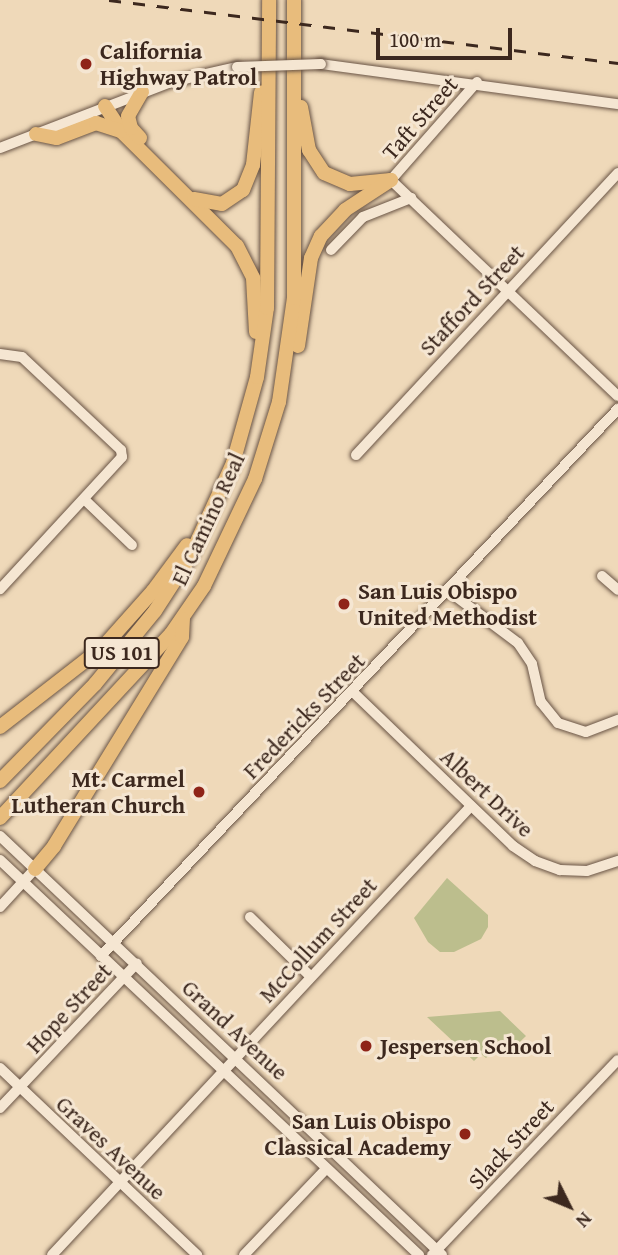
<!DOCTYPE html>
<html>
<head>
<meta charset="utf-8">
<style>
  body { margin:0 }
  #map { position:relative; width:618px; height:1255px; overflow:hidden; background:#efd9b9; font-family:"Gentium Book Plus",serif }
  div>[style] { position:absolute }
  .green>* { inset:0; background:#bcbe8d }
  .roads { filter:drop-shadow(0 0 2px #695445) drop-shadow(0 0 2px #695445) }
  .minor>* { height:10px; margin:-5px; padding:0 5px; transform-origin:5px; border-radius:5px; background:#f5e6d2 }
  .highway>* { height:14px; margin:-7px; padding:0 7px; transform-origin:7px; border-radius:7px; background:#e8bc7c }
  .rail>* { height:2.5px; margin-top:-1.25px; transform-origin:0; background:repeating-linear-gradient(90deg,#3c281e 0 12px,transparent 0 24px) }
  .bridges { filter:drop-shadow(0 0 2px #695445) drop-shadow(0 0 2px #695445) }
  .minor-bridge>* { height:10px; margin:-5px; padding:0 5px; transform-origin:5px; border-radius:5px; background:#f5e6d2 }
  .dots>* { width:19px; height:19px; translate:-50% -50%; box-sizing:border-box; border:4px solid #f5e6d2; border-radius:50% }
  span { translate:-50% -50%; white-space:nowrap; text-align:center; line-height:1.15; -webkit-text-stroke:6px #f5e6d2; paint-order:stroke }
  .shield-label span { padding:2px 5px; background:#f5e6d2; border:2px solid; border-radius:5px; -webkit-text-stroke-width:0 }
  .shield-label { font-size:21px; color:#3c281e; font-weight:700 }
  .poi-label { font-size:23px; color:#3c281e; font-weight:700 }
  .left { translate:0 -50%; text-align:left }
  .right { translate:-100% -50%; text-align:right }
  .street-label { font-size:23px; color:#3c281e }
  .north { position:absolute; left:534px; top:1171px; width:70px; height:70px; -webkit-text-stroke:5px #f5e6d2; paint-order:stroke; rotate:133deg; font-size:19px; font-weight:700; line-height:28px; text-align:center; color:#3c281e }
  .north::after { content:''; display:block; margin:auto; width:24px; height:32px; background:#3c281e; clip-path:polygon(50% 0,100% 100%,50% 72%,0 100%) }
  .scale { position:absolute; left:376px; top:28px; width:136px; height:32px; box-sizing:border-box; border:4px solid #3c281e; border-top:0; padding-left:9px; font-size:21px; line-height:24px; white-space:nowrap; color:#3c281e; -webkit-text-stroke:5px #f5e6d2; paint-order:stroke }
</style>
</head>
<body>
<div id="map">
  <div class="green">
    <i style="clip-path:polygon(447px 878px,488px 915px,488px 927px,481px 939px,454px 952px,440px 952px,428px 942px,414px 918px)"></i>
    <i style="clip-path:polygon(500px 1011px,526px 1036px,505px 1056px,496px 1048px,486px 1058px,481px 1054px,474px 1061px,427px 1017px)"></i>
  </div>
  <div class="roads">
    <div class="minor">
      <i style="left:321px;top:64px;width:300px;rotate:7.7deg"></i>
      <i style="left:477px;top:82px;width:130px;rotate:131.3deg"></i>
      <i style="left:391px;top:180px;width:313px;rotate:43.6deg"></i>
      <i style="left:0;top:148px;width:183px;rotate:-21.1deg"></i>
      <i style="left:171px;top:82px;width:68px;rotate:-12.8deg"></i>
      <i style="left:331px;top:250px;width:46px;rotate:-45.9deg"></i>
      <i style="left:363px;top:217px;width:52px;rotate:-21.6deg"></i>
      <i style="left:0;top:354px;width:22px;rotate:8deg"></i>
      <i style="left:22px;top:357px;width:136px;rotate:43.2deg"></i>
      <i style="left:121px;top:450px;width:7px;rotate:82deg"></i>
      <i style="left:122px;top:457px;width:180px;rotate:132.7deg"></i>
      <i style="left:356px;top:455px;width:385px;rotate:-47.1deg"></i>
      <i style="left:85px;top:500px;width:65px;rotate:43.8deg"></i>
      <i style="left:602px;top:576px;width:21px;rotate:41deg"></i>
      <i style="left:450px;top:592px;width:85px;rotate:36.9deg"></i>
      <i style="left:518px;top:643px;width:25px;rotate:56deg"></i>
      <i style="left:532px;top:664px;width:39px;rotate:77deg"></i>
      <i style="left:541px;top:702px;width:27px;rotate:51deg"></i>
      <i style="left:558px;top:723px;width:29px;rotate:18deg"></i>
      <i style="left:586px;top:732px;width:34px;rotate:-21deg"></i>
      <i style="left:353px;top:692px;width:222px;rotate:43.9deg"></i>
      <i style="left:513px;top:846px;width:27px;rotate:34deg"></i>
      <i style="left:535px;top:861px;width:27px;rotate:20deg"></i>
      <i style="left:560px;top:870px;width:27px;rotate:2deg"></i>
      <i style="left:587px;top:871px;width:33px;rotate:-18deg"></i>
      <i style="left:0;top:836px;width:609px;rotate:43.47deg"></i>
      <i style="left:0;top:860px;width:576px;rotate:43.31deg"></i>
      <i style="left:0;top:907px;width:52px;rotate:-47.4deg"></i>
      <i style="left:250px;top:917px;width:84px;rotate:44.5deg"></i>
      <i style="left:101px;top:956px;width:753px;rotate:-46.62deg"></i>
      <i style="left:0;top:1068px;width:272px;rotate:43.5deg"></i>
      <i style="left:0;top:1108px;width:199px;rotate:-46.6deg"></i>
      <i style="left:52px;top:1255px;width:614px;rotate:-46.98deg"></i>
      <i style="left:244px;top:1255px;width:119px;rotate:-46.4deg"></i>
      <i style="left:432px;top:1255px;width:269px;rotate:-46.4deg"></i>
    </div>
    <div class="highway">
      <i style="left:105px;top:106px;width:30px;rotate:57deg"></i>
      <i style="left:121px;top:131px;width:163px;rotate:44.8deg"></i>
      <i style="left:237px;top:246px;width:36px;rotate:63deg"></i>
      <i style="left:253px;top:278px;width:54px;rotate:86.8deg"></i>
      <i style="left:301px;top:107px;width:44px;rotate:79.5deg"></i>
      <i style="left:309px;top:150px;width:27px;rotate:57deg"></i>
      <i style="left:324px;top:173px;width:28px;rotate:23deg"></i>
      <i style="left:350px;top:184px;width:41px;rotate:-5.6deg"></i>
      <i style="left:36px;top:134px;width:21px;rotate:11deg"></i>
      <i style="left:57px;top:138px;width:42px;rotate:-21deg"></i>
      <i style="left:96px;top:123px;width:26px;rotate:18deg"></i>
      <i style="left:140px;top:138px;width:13px;rotate:-132deg"></i>
      <i style="left:131px;top:128px;width:12px;rotate:-104deg"></i>
      <i style="left:128px;top:116px;width:28px;rotate:-60deg"></i>
      <i style="left:194px;top:199px;width:28px;rotate:10deg"></i>
      <i style="left:222px;top:204px;width:25px;rotate:-34deg"></i>
      <i style="left:243px;top:190px;width:27px;rotate:-68deg"></i>
      <i style="left:253px;top:165px;width:73px;rotate:-83.7deg"></i>
      <i style="left:298px;top:346px;width:89px;rotate:-81.6deg"></i>
      <i style="left:311px;top:258px;width:24px;rotate:-66deg"></i>
      <i style="left:321px;top:236px;width:35px;rotate:-47deg"></i>
      <i style="left:345px;top:210px;width:55px;rotate:-33.1deg"></i>
      <i style="left:0;top:727px;width:132px;rotate:-37.9deg"></i>
      <i style="left:104px;top:646px;width:74px;rotate:-48.3deg"></i>
      <i style="left:153px;top:591px;width:57px;rotate:-53.5deg"></i>
      <i style="left:0;top:781px;width:136px;rotate:-45.6deg"></i>
      <i style="left:95px;top:684px;width:94px;rotate:-50.6deg"></i>
      <i style="left:155px;top:611px;width:64px;rotate:-57.1deg"></i>
      <i style="left:190px;top:557px;width:103px;rotate:-65.4deg"></i>
      <i style="left:233px;top:463px;width:89px;rotate:-74.4deg"></i>
      <i style="left:257px;top:377px;width:70px;rotate:-81.8deg"></i>
      <i style="left:267px;top:308px;width:308px;rotate:-89.6deg"></i>
      <i style="left:0;top:818px;width:251px;rotate:-47.1deg"></i>
      <i style="left:171px;top:634px;width:58px;rotate:-55.5deg"></i>
      <i style="left:204px;top:586px;width:119px;rotate:-64.5deg"></i>
      <i style="left:255px;top:479px;width:81px;rotate:-72.7deg"></i>
      <i style="left:279px;top:402px;width:105px;rotate:-81.8deg"></i>
      <i style="left:294px;top:298px;width:298px;rotate:-90deg"></i>
      <i style="left:35px;top:869px;width:30px;rotate:-50deg"></i>
      <i style="left:54px;top:846px;width:245px;rotate:-58.5deg"></i>
      <i style="left:182px;top:637px;width:18px;rotate:-87deg"></i>
    </div>
  </div>
  <div class="rail">
    <i style="left:109px;top:0;width:513px;rotate:7.06deg"></i>
  </div>
  <div class="bridges">
    <div class="minor-bridge">
      <i style="left:237px;top:67px;width:84px;rotate:-2deg"></i>
    </div>
  </div>
  <div class="dots">
    <i style="left:86px;top:64px;background:#8f2418"></i>
    <i style="left:344px;top:604px;background:#8f2418"></i>
    <i style="left:199px;top:792px;background:#8f2418"></i>
    <i style="left:366px;top:1046px;background:#8f2418"></i>
    <i style="left:465px;top:1134px;background:#8f2418"></i>
  </div>
  <div class="shield-label">
    <span style="left:122px;top:653px">US 101</span>
  </div>
  <div class="poi-label">
    <span class="left" style="left:100px;top:64px">California<br>Highway Patrol</span>
    <span class="left" style="left:358px;top:604px">San Luis Obispo<br>United Methodist</span>
    <span class="right" style="left:185px;top:792px">Mt. Carmel<br>Lutheran Church</span>
    <span class="left" style="left:380px;top:1046px">Jespersen School</span>
    <span class="right" style="left:451px;top:1134px">San Luis Obispo<br>Classical Academy</span>
  </div>
  <div class="street-label">
    <span style="left:420px;top:118px;rotate:-49deg">Taft Street</span>
    <span style="left:472px;top:300px;rotate:-47deg">Stafford Street</span>
    <span style="left:208px;top:519px;rotate:-65deg">El Camino Real</span>
    <span style="left:304px;top:716px;rotate:-46deg">Fredericks Street</span>
    <span style="left:487px;top:793px;rotate:43deg">Albert Drive</span>
    <span style="left:318px;top:940px;rotate:-47deg">McCollum Street</span>
    <span style="left:69px;top:1008px;rotate:-47deg">Hope Street</span>
    <span style="left:235px;top:1030px;rotate:43deg">Grand Avenue</span>
    <span style="left:511px;top:1144px;rotate:-47deg">Slack Street</span>
    <span style="left:111px;top:1148px;rotate:43deg">Graves Avenue</span>
  </div>
  <div class="north">N</div>
  <div class="scale">100 m</div>
</div>
</body>
</html>
